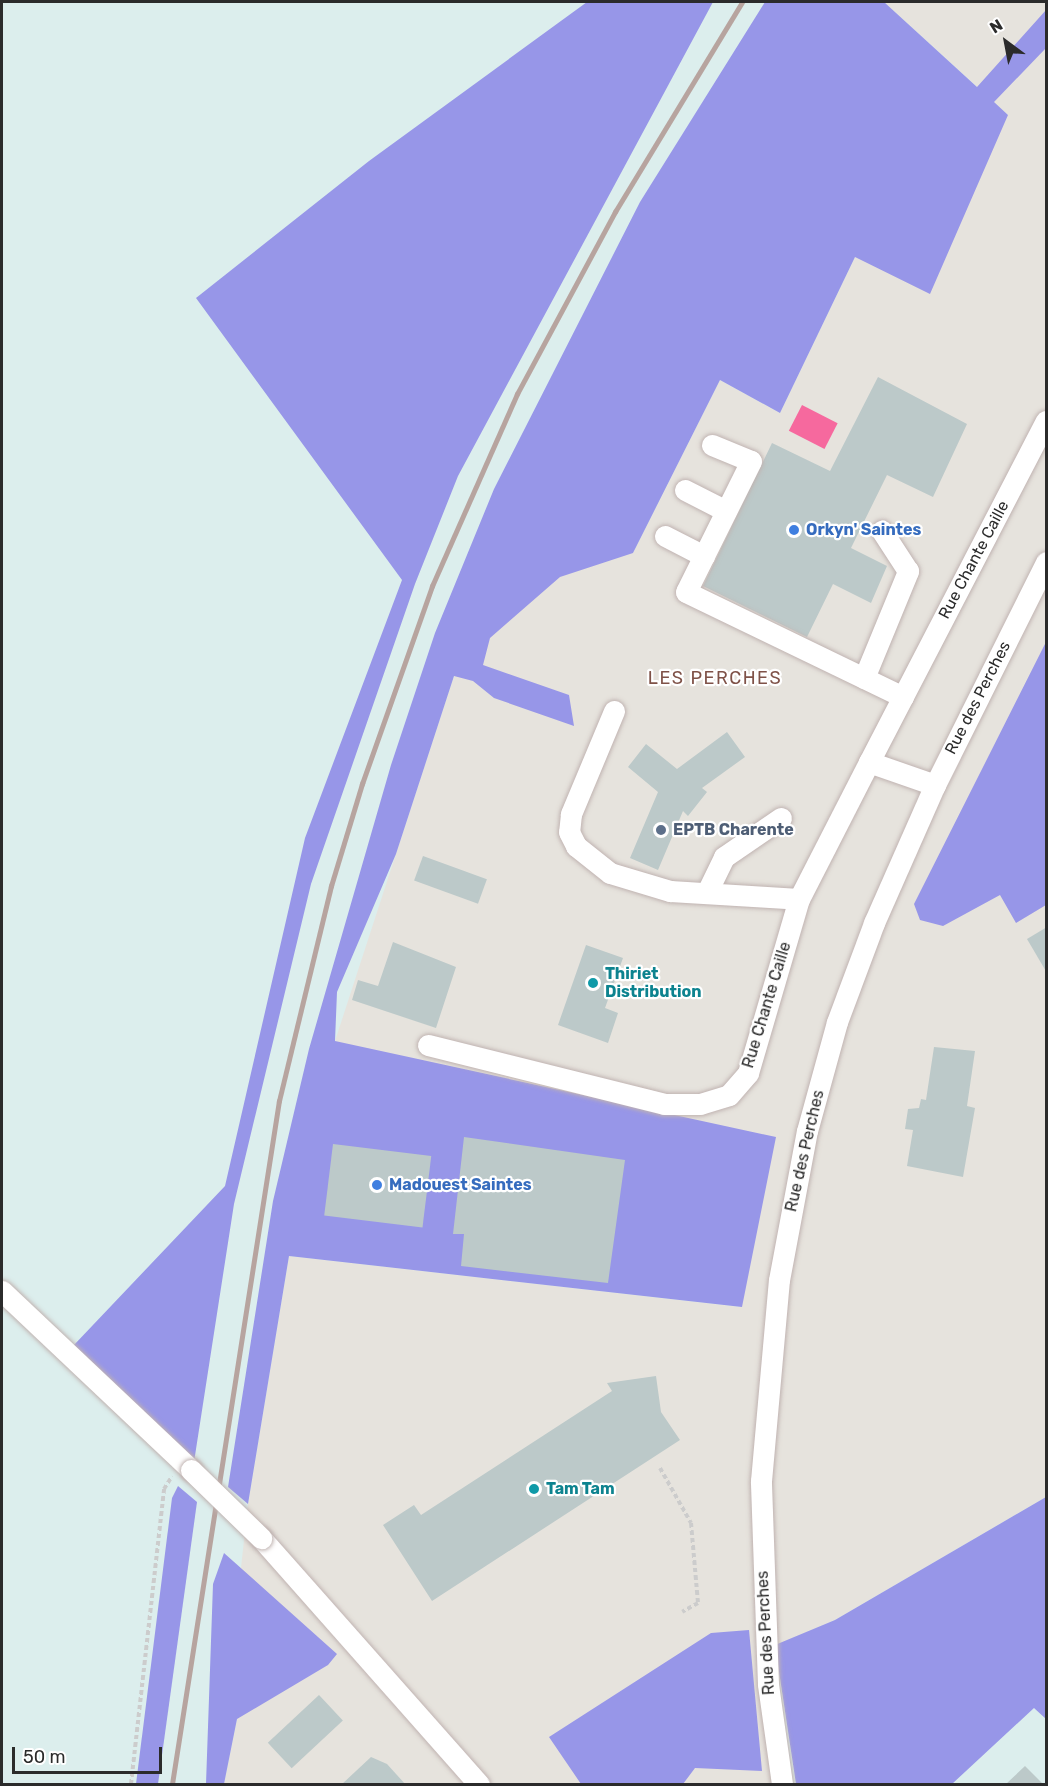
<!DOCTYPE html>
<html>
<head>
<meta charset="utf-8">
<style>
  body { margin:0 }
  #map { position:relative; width:1048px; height:1786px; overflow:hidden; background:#dceeed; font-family:Rubik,sans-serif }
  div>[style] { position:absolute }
  .industrial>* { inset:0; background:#e6e3dd }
  .green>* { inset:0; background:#9796e8 }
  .water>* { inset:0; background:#f6699e; transform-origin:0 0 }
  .building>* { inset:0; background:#bcc9c9; transform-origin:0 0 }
  .path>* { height:4px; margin-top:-2px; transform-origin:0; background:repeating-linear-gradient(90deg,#ccc 0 4.5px,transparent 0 7.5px) }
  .roads { filter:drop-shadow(0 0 2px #c0b3b1) drop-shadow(0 0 2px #c0b3b1) }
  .minor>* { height:21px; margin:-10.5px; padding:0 10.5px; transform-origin:10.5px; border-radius:10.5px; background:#fff }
  .rail>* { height:4.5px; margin:-2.25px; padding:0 2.25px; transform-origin:2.25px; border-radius:2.25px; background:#b7a49f }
  .bridges { filter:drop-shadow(0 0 2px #c0b3b1) drop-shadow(0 0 2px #c0b3b1) }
  .minor-bridge>* { height:21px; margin:-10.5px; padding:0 10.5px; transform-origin:10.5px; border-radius:10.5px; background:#fff }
  .dots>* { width:16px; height:16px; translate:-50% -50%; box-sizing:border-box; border:3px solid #fff; border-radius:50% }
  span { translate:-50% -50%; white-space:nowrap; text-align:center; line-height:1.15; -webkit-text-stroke:4.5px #fff; paint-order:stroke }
  .shop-label { font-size:16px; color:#366cbe; font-weight:700 }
  .left { translate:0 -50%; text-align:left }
  .street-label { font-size:16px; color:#2b2b2b }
  .service-label { font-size:16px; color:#4e5e75; font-weight:700 }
  .culture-label { font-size:16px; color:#0d838f; font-weight:700 }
  .neighbourhood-label { font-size:18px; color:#7f5248; letter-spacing:1.5px }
  .frame { position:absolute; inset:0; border:3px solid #2b2b2b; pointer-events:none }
  .north { position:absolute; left:976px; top:12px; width:60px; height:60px; -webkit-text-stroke:4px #fff; paint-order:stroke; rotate:328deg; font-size:16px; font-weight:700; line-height:24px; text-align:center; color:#2b2b2b }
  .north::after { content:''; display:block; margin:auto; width:21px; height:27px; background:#2b2b2b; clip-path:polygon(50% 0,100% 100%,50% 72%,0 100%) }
  .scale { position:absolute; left:12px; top:1747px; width:150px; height:27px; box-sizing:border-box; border:3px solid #2b2b2b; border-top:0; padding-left:8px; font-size:18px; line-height:21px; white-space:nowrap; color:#2b2b2b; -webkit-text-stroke:4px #fff; paint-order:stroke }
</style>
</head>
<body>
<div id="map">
  <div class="industrial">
    <i style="clip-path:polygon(884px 2px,1046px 2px,1046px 1497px,835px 1620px,758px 1653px,775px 1784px,224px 1784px,237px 1719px,233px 1640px,248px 1504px,289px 1256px,741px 1307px,335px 1041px,452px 682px,528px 504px,633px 553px,720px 380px,780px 413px,855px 257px,1008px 115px)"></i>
  </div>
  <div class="green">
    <i style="clip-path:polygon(587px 2px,713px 2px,458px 476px,415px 584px,311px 884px,234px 1204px,194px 1462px,74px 1345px,225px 1186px,305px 838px,402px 580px,196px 298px,369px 161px)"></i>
    <i style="clip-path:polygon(765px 2px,884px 2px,977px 87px,1046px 10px,1046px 48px,994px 102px,1008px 115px,930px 294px,855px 257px,780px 413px,720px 380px,633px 553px,560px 577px,490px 638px,483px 665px,569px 695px,574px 726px,494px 698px,473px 681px,454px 676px,396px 854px,337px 992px,335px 1041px,776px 1137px,742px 1307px,289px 1256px,248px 1504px,228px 1487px,273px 1201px,309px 1049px,391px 765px,435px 633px,494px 489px,640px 202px)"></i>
    <i style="clip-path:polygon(1046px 642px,1046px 905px,1016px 923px,1000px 895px,943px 926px,920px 920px,914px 904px)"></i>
    <i style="clip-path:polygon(178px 1486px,197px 1502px,158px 1784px,136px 1784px,172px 1498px)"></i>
    <i style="clip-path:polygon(1046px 1497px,1046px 1719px,1034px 1708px,952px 1784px,796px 1784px,775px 1645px,835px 1620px)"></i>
    <i style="clip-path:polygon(224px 1553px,337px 1654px,328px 1665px,237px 1719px,224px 1784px,206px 1784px,213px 1584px)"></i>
    <i style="clip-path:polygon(749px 1630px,762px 1771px,695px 1768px,683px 1784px,581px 1784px,549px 1737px,711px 1633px)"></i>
  </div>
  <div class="water">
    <i style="left:802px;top:405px;width:40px;height:29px;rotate:27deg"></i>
  </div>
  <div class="building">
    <i style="clip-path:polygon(878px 377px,967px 424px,933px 497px,887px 475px,851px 548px,887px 566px,871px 603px,833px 584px,807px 637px,703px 586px,772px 443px,830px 471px)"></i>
    <i style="clip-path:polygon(727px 732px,745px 757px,702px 788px,707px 792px,688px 816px,683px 811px,658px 870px,630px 858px,658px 792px,628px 767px,646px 744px,677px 769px)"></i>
    <i style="left:423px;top:856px;width:68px;height:26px;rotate:20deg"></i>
    <i style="clip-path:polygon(1047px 927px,1047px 973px,1027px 939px)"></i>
    <i style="clip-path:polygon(393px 942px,456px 967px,436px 1028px,352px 1000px,358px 980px,378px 986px)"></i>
    <i style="clip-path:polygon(586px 945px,623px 958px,605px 1008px,618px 1013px,608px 1043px,558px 1025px)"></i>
    <i style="clip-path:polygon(934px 1047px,975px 1051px,967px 1106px,975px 1108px,963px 1177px,907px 1166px,913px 1130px,905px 1129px,908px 1109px,919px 1108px,921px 1099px,926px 1100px)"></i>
    <i style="clip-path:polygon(464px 1137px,625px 1160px,608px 1283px,461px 1266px,464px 1234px,453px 1234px)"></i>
    <i style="left:333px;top:1144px;width:99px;height:72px;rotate:7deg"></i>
    <i style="clip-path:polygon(656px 1376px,661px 1412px,680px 1440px,432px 1601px,383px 1525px,414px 1505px,421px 1515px,612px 1391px,607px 1383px)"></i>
    <i style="left:319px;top:1695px;width:35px;height:70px;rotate:47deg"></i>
    <i style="clip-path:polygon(371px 1757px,387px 1764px,406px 1785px,341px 1785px)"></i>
    <i style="clip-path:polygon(1025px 1766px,1044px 1785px,1005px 1785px)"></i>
  </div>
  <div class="path">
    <i style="left:660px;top:1468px;width:63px;rotate:60.6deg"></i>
    <i style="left:691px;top:1523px;width:80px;rotate:85deg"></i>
    <i style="left:698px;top:1603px;width:18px;rotate:151deg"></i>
    <i style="left:131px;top:1784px;width:297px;rotate:-83.6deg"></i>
    <i style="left:164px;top:1489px;width:15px;rotate:-58deg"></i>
  </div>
  <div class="roads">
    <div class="minor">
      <i style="left:712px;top:445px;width:42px;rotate:22.3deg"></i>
      <i style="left:751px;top:461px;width:146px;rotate:116.4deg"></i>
      <i style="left:686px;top:592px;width:241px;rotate:25.8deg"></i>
      <i style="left:685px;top:490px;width:46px;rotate:27.1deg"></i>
      <i style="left:665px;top:536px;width:44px;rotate:27.1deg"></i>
      <i style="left:864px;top:678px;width:116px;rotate:-67.6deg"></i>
      <i style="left:908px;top:571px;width:48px;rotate:-123deg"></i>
      <i style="left:614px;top:711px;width:112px;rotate:112.7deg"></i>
      <i style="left:571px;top:814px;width:18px;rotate:96deg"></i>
      <i style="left:569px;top:832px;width:16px;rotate:63deg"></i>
      <i style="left:576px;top:846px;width:43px;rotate:38.5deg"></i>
      <i style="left:610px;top:873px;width:63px;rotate:16.7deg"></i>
      <i style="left:670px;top:891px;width:129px;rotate:3.5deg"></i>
      <i style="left:935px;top:785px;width:70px;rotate:-160.8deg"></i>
      <i style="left:869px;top:762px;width:384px;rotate:-62.6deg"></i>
      <i style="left:707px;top:892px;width:39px;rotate:-64deg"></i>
      <i style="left:724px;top:857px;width:69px;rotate:-34.4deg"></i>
      <i style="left:428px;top:1045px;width:243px;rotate:14deg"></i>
      <i style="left:664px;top:1104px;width:36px"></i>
      <i style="left:700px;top:1104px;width:30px;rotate:-17deg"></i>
      <i style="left:729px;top:1095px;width:29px;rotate:-49deg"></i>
      <i style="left:748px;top:1073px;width:181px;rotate:-73.7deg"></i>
      <i style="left:799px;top:899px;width:154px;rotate:-62.9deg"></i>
      <i style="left:2px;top:1291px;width:260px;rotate:43.4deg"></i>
      <i style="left:261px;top:1538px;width:329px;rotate:48.5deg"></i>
      <i style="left:782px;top:1784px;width:101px;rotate:-98deg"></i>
      <i style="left:768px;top:1684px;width:203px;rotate:-92deg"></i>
      <i style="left:761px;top:1481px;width:202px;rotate:-84.9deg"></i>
      <i style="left:779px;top:1280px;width:152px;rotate:-79.4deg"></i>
      <i style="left:807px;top:1131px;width:113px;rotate:-74.6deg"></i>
      <i style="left:837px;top:1022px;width:106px;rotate:-69.5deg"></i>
      <i style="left:874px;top:923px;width:151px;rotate:-66.2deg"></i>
      <i style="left:935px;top:785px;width:249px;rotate:-63.5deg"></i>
    </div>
  </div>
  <div class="rail">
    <i style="left:172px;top:1784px;width:691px;rotate:-81.1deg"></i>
    <i style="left:279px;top:1101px;width:221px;rotate:-76.4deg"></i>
    <i style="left:331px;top:886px;width:107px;rotate:-73.1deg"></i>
    <i style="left:362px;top:784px;width:210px;rotate:-70.5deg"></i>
    <i style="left:432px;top:586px;width:210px;rotate:-66.1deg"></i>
    <i style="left:517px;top:394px;width:207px;rotate:-61.7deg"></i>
    <i style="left:615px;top:212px;width:245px;rotate:-58.8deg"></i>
  </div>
  <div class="bridges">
    <div class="minor-bridge">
      <i style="left:191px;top:1470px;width:98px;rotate:44.2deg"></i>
    </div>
  </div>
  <div class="dots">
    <i style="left:794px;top:530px;background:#3f7fe0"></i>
    <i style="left:661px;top:830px;background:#5c6f8a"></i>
    <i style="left:593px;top:983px;background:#0f9aa8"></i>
    <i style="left:377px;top:1185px;background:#3f7fe0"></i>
    <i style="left:534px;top:1489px;background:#0f9aa8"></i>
  </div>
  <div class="shop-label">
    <span class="left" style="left:806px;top:530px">Orkyn' Saintes</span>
    <span class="left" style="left:389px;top:1185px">Madouest Saintes</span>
  </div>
  <div class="street-label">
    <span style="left:974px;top:560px;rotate:-62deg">Rue Chante Caille</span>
    <span style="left:978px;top:698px;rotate:-63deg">Rue des Perches</span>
    <span style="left:767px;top:1005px;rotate:-73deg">Rue Chante Caille</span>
    <span style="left:805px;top:1151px;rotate:-77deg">Rue des Perches</span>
    <span style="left:766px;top:1633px;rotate:-93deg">Rue des Perches</span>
  </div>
  <div class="service-label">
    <span class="left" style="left:673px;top:830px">EPTB Charente</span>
  </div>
  <div class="culture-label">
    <span class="left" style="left:605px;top:983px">Thiriet<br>Distribution</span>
    <span class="left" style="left:546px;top:1489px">Tam Tam</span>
  </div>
  <div class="neighbourhood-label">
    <span style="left:715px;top:678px">LES PERCHES</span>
  </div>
  <div class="frame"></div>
  <div class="north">N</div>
  <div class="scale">50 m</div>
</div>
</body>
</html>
